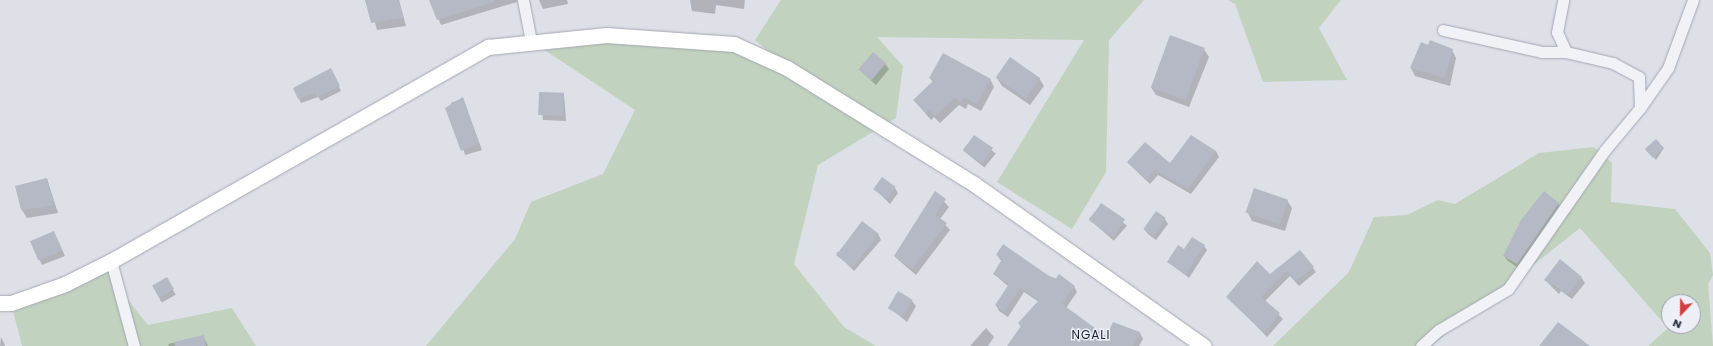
<!DOCTYPE html>
<html>
<head>
<meta charset="utf-8">
<style>
  body { margin:0 }
  #map { position:relative; width:1713px; height:346px; overflow:hidden; background:#dee0e8; font-family:Poppins,sans-serif }
  div>[style] { position:absolute }
  .green>* { inset:0; background:#c1d2be }
  .shadow>* { inset:0; background:#0003; transform-origin:0 0 }
  .building>* { inset:0; background:#b5b9c5; transform-origin:0 0 }
  .roads { filter:drop-shadow(0 0 1px #a3a6b2) drop-shadow(0 0 1px #a3a6b2) }
  .street>* { height:11px; margin:-5.5px; padding:0 5.5px; transform-origin:5.5px; border-radius:5.5px; background:#f0f2f6 }
  .secondary>* { height:15px; margin:-7.5px; padding:0 7.5px; transform-origin:7.5px; border-radius:7.5px; background:#fff }
  span { translate:-50% -50%; white-space:nowrap; text-align:center; line-height:1.15; -webkit-text-stroke:3px #edeff6; paint-order:stroke }
  .quarter-label { font-size:12px; color:#191d30; letter-spacing:1px }
  .north { position:absolute; left:1661px; top:294px; width:40px; height:40px; box-sizing:border-box; background:#edeff6; border:1px solid #9da1ad; border-radius:50%; rotate:202deg; font-size:11px; font-weight:700; line-height:16px; text-align:center; color:#262c3f }
  .north::after { content:''; display:block; margin:auto; width:14px; height:18px; background:#d33d3f; clip-path:polygon(50% 0,100% 100%,50% 72%,0 100%) }
</style>
</head>
<body>
<div id="map">
  <div class="green">
    <i style="clip-path:polygon(781px 0,1144px 0,1109px 40px,1106px 172px,1072px 229px,997px 182px,1084px 40px,877px 37px,903px 66px,896px 118px,818px 165px,794px 264px,844px 327px,876px 346px,426px 346px,515px 239px,531px 202px,603px 174px,635px 110px,531px 41px,734px 44px,783px 64px,755px 40px)"></i>
    <i style="clip-path:polygon(1228px 0,1341px 0,1319px 28px,1347px 80px,1263px 82px,1235px 4px)"></i>
    <i style="clip-path:polygon(evenodd,1594px 147px,1612px 163px,1611px 202px,1675px 209px,1710px 253px,1713px 275px,1708px 284px,1713px 346px,1648px 346px,1668px 328px,1580px 228px,1431px 346px,1273px 346px,1349px 272px,1374px 217px,1407px 215px,1438px 200px,1455px 204px,1539px 153px,1594px 147px,1669px 302px,1693px 302px,1693px 326px,1669px 326px,1669px 302px)"></i>
    <i style="clip-path:polygon(111px 261px,127px 299px,148px 325px,232px 308px,256px 346px,22px 346px,11px 303px)"></i>
  </div>
  <div class="shadow">
    <i style="clip-path:polygon(369px 0,399px 0,406px 26px,377px 30px)"></i>
    <i style="clip-path:polygon(431px 0,517px 0,517px 2px,441px 25px)"></i>
    <i style="clip-path:polygon(539px 0,567px 0,568px 4px,543px 9px)"></i>
    <i style="clip-path:polygon(690px 0,745px 0,744px 9px,716px 5px,715px 14px,692px 11px)"></i>
    <i style="clip-path:polygon(1429px 46px,1452px 50px,1456px 58px,1450px 86px,1415px 76px,1411px 68px)"></i>
    <i style="clip-path:polygon(1204px 49px,1209px 57px,1189px 107px,1156px 95px,1151px 87px)"></i>
    <i style="clip-path:polygon(885px 64px,889px 69px,876px 85px,860px 70px)"></i>
    <i style="clip-path:polygon(333px 74px,341px 91px,321px 101px,318px 97px,301px 103px,299px 99px)"></i>
    <i style="clip-path:polygon(930px 78px,990px 79px,994px 87px,981px 111px,968px 104px,966px 109px,959px 105px,940px 123px,934px 117px,931px 120px,914px 100px,933px 82px)"></i>
    <i style="clip-path:polygon(997px 78px,1039px 78px,1044px 86px,1030px 105px,1002px 86px)"></i>
    <i style="clip-path:polygon(540px 93px,564px 94px,566px 121px,543px 120px)"></i>
    <i style="clip-path:polygon(463px 98px,482px 150px,465px 155px,451px 103px)"></i>
    <i style="left:974px;top:136px;width:28px;height:18px;rotate:39deg"></i>
    <i style="clip-path:polygon(1664px 148px,1656px 160px,1649px 152px)"></i>
    <i style="clip-path:polygon(1216px 151px,1219px 157px,1191px 194px,1158px 175px,1150px 184px,1128px 163px,1170px 165px)"></i>
    <i style="clip-path:polygon(47px 179px,58px 213px,27px 218px,22px 210px)"></i>
    <i style="clip-path:polygon(895px 188px,898px 193px,890px 204px,875px 189px)"></i>
    <i style="clip-path:polygon(936px 193px,949px 207px,940px 219px,950px 230px,916px 275px,895px 257px)"></i>
    <i style="clip-path:polygon(1287px 200px,1292px 208px,1285px 231px,1252px 221px,1248px 213px)"></i>
    <i style="clip-path:polygon(1558px 203px,1561px 209px,1520px 269px,1508px 261px,1504px 256px)"></i>
    <i style="left:1102px;top:204px;width:33px;height:20px;rotate:41deg"></i>
    <i style="clip-path:polygon(1165px 219px,1168px 224px,1156px 240px,1148px 234px,1144px 229px)"></i>
    <i style="clip-path:polygon(878px 234px,881px 240px,854px 271px,836px 253px)"></i>
    <i style="clip-path:polygon(57px 238px,65px 256px,42px 265px,31px 242px)"></i>
    <i style="clip-path:polygon(1204px 246px,1207px 250px,1189px 278px,1168px 262px,1184px 250px)"></i>
    <i style="clip-path:polygon(1300px 251px,1316px 272px,1299px 286px,1290px 276px,1265px 301px,1283px 319px,1267px 337px,1228px 297px,1270px 275px)"></i>
    <i style="clip-path:polygon(997px 255px,1074px 286px,1077px 292px,1066px 308px,1106px 337px,1114px 323px,1140px 333px,1143px 339px,1139px 346px,1009px 346px,1021px 327px,1019px 323px,1039px 302px,1024px 292px,1008px 317px,999px 311px,996px 305px,1009px 287px,994px 274px,1002px 262px)"></i>
    <i style="clip-path:polygon(1581px 277px,1585px 283px,1572px 299px,1561px 291px,1559px 294px,1545px 280px)"></i>
    <i style="left:167px;top:279px;width:18px;height:16px;rotate:61deg"></i>
    <i style="clip-path:polygon(912px 301px,916px 306px,907px 322px,890px 308px)"></i>
    <i style="clip-path:polygon(986px 328px,994px 337px,988px 346px,970px 346px)"></i>
    <i style="clip-path:polygon(203px 336px,208px 346px,169px 346px,168px 344px)"></i>
    <i style="clip-path:polygon(1px 337px,4px 343px,5px 346px,0 346px)"></i>
  </div>
  <div class="building">
    <i style="clip-path:polygon(365px 0,398px 0,403px 18px,371px 23px)"></i>
    <i style="clip-path:polygon(429px 0,494px 0,494px 2px,437px 20px)"></i>
    <i style="left:1170px;top:35px;width:37px;height:56px;rotate:20deg"></i>
    <i style="clip-path:polygon(1430px 40px,1453px 49px,1445px 78px,1410px 68px,1421px 42px,1428px 45px)"></i>
    <i style="left:873px;top:52px;width:17px;height:23px;rotate:40deg"></i>
    <i style="clip-path:polygon(943px 53px,991px 79px,977px 104px,964px 97px,961px 102px,954px 98px,935px 116px,930px 110px,926px 113px,913px 100px,934px 80px,929px 78px)"></i>
    <i style="left:1010px;top:57px;width:37px;height:25px;rotate:35deg"></i>
    <i style="clip-path:polygon(331px 68px,340px 86px,317px 97px,315px 93px,298px 99px,293px 88px)"></i>
    <i style="left:539px;top:92px;width:25px;height:23px;rotate:2deg"></i>
    <i style="clip-path:polygon(463px 97px,479px 144px,461px 151px,445px 108px)"></i>
    <i style="left:974px;top:135px;width:23px;height:19px;rotate:34deg"></i>
    <i style="clip-path:polygon(1191px 135px,1216px 151px,1188px 189px,1155px 170px,1146px 180px,1127px 162px,1145px 142px,1170px 163px)"></i>
    <i style="left:1656px;top:139px;width:12px;height:15px;rotate:48deg"></i>
    <i style="left:882px;top:177px;width:17px;height:15px;rotate:36deg"></i>
    <i style="clip-path:polygon(47px 178px,55px 205px,21px 210px,15px 186px)"></i>
    <i style="left:1254px;top:188px;width:36px;height:26px;rotate:19deg"></i>
    <i style="clip-path:polygon(935px 191px,946px 199px,935px 215px,947px 223px,912px 269px,894px 256px)"></i>
    <i style="clip-path:polygon(1544px 191px,1559px 203px,1517px 264px,1503px 256px,1521px 220px)"></i>
    <i style="left:1101px;top:203px;width:29px;height:21px;rotate:34deg"></i>
    <i style="left:1156px;top:211px;width:12px;height:22px;rotate:35deg"></i>
    <i style="left:862px;top:221px;width:21px;height:43px;rotate:37deg"></i>
    <i style="left:54px;top:231px;width:21px;height:26px;rotate:67deg"></i>
    <i style="clip-path:polygon(1192px 237px,1205px 245px,1186px 275px,1167px 262px,1178px 245px,1184px 249px)"></i>
    <i style="clip-path:polygon(1003px 244px,1055px 280px,1059px 274px,1075px 286px,1062px 304px,1106px 336px,1113px 322px,1140px 332px,1133px 346px,1007px 346px,1021px 326px,1018px 323px,1039px 300px,1020px 288px,1004px 312px,995px 305px,1009px 284px,993px 274px,1002px 259px,996px 255px)"></i>
    <i style="clip-path:polygon(1300px 250px,1314px 267px,1295px 281px,1287px 271px,1261px 297px,1280px 313px,1264px 333px,1226px 297px,1257px 261px,1270px 274px)"></i>
    <i style="clip-path:polygon(1560px 259px,1582px 277px,1568px 294px,1544px 280px)"></i>
    <i style="left:167px;top:277px;width:14px;height:17px;rotate:60deg"></i>
    <i style="left:898px;top:291px;width:17px;height:20px;rotate:31deg"></i>
    <i style="clip-path:polygon(1558px 322px,1590px 346px,1539px 346px)"></i>
    <i style="clip-path:polygon(204px 335px,206px 346px,175px 346px,174px 342px)"></i>
  </div>
  <div class="roads">
    <div class="street">
      <i style="left:523px;top:0;width:42px;rotate:79deg"></i>
      <i style="left:1443px;top:30px;width:101px;rotate:12.5deg"></i>
      <i style="left:1542px;top:52px;width:24px"></i>
      <i style="left:1640px;top:108px;width:49px;rotate:-55deg"></i>
      <i style="left:1668px;top:68px;width:72px;rotate:-69.8deg"></i>
      <i style="left:111px;top:261px;width:88px;rotate:74.9deg"></i>
      <i style="left:1421px;top:346px;width:24px;rotate:-42deg"></i>
      <i style="left:1439px;top:330px;width:80px;rotate:-30.7deg"></i>
      <i style="left:1508px;top:289px;width:169px;rotate:-55.1deg"></i>
      <i style="left:1605px;top:150px;width:55px;rotate:-50.2deg"></i>
      <i style="left:1640px;top:108px;width:31px;rotate:-92deg"></i>
      <i style="left:1639px;top:77px;width:30px;rotate:-152deg"></i>
      <i style="left:1613px;top:63px;width:48px;rotate:-166.8deg"></i>
      <i style="left:1566px;top:52px;width:22px;rotate:-114deg"></i>
      <i style="left:1557px;top:32px;width:33px;rotate:-79deg"></i>
    </div>
    <div class="secondary">
      <i style="left:0;top:303px;width:11px"></i>
      <i style="left:11px;top:303px;width:57px;rotate:-19.4deg"></i>
      <i style="left:65px;top:284px;width:51px;rotate:-26.6deg"></i>
      <i style="left:111px;top:261px;width:434px;rotate:-29.6deg"></i>
      <i style="left:488px;top:47px;width:119px;rotate:-5.8deg"></i>
      <i style="left:606px;top:35px;width:128px;rotate:4deg"></i>
      <i style="left:734px;top:44px;width:58px;rotate:24.4deg"></i>
      <i style="left:787px;top:68px;width:220px;rotate:31.8deg"></i>
      <i style="left:974px;top:184px;width:281px;rotate:35.2deg"></i>
    </div>
  </div>
  <div class="quarter-label">
    <span style="left:1091px;top:335px">NGALI</span>
  </div>
  <div class="north">N</div>
</div>
</body>
</html>
